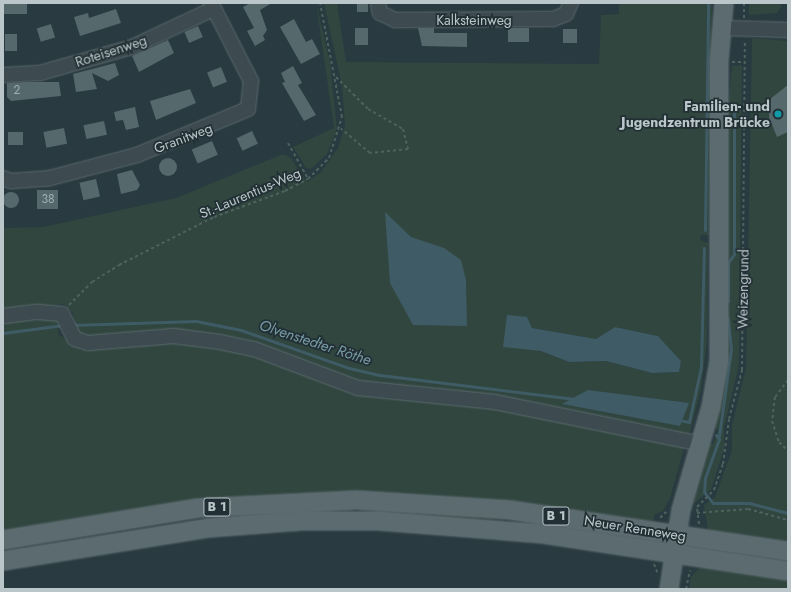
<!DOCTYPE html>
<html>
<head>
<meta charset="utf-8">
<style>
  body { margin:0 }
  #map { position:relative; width:791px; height:592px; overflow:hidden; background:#293a40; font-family:Jost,sans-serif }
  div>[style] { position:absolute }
  .green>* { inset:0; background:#30463f }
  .water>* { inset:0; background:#3f5b65 }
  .stream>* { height:3px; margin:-1.5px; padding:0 1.5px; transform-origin:1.5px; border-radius:1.5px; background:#3f5b65 }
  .building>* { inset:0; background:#55686c; transform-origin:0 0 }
  .round { border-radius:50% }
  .path>* { height:2px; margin-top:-1px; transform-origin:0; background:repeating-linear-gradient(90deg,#4d625d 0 3px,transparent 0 6px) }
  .roads { filter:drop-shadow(0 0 1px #5b696d) drop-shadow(0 0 1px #5b696d) }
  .minor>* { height:14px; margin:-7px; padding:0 7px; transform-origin:7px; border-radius:7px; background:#3d4b50 }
  .major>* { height:18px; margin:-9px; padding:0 9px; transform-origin:9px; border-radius:9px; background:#5c6b70 }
  .dots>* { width:11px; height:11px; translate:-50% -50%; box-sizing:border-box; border:2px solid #223035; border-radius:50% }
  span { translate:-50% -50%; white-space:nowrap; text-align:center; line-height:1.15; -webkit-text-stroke:3.5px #223035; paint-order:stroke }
  .number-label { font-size:12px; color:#a1aeb2 }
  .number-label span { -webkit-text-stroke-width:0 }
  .shield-label span { padding:1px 3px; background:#223035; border:1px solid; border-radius:3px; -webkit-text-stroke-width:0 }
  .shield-label { font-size:13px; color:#bac6ca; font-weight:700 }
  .street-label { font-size:14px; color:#bac6ca }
  .poi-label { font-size:14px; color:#bac6ca; font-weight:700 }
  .right { translate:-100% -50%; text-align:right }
  .water-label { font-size:15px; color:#779aa5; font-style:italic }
  .frame { position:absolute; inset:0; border:4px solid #bac6ca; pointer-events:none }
</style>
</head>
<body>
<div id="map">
  <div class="green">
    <i style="clip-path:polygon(316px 3px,330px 62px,337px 129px,327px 154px,311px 169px,306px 168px,293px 147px,334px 128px)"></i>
    <i style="clip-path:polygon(evenodd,324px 3px,337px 3px,346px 62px,599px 64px,601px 15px,619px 14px,619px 3px,712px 3px,709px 235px,701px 235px,700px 240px,708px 243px,707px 340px,701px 389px,689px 436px,355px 383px,258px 348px,87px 336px,77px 333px,73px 313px,63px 304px,3px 312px,3px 228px,43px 227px,176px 198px,283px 154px,290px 157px,307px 182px,321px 172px,338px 148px,345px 125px,342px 86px,324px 3px,527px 317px,532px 328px,596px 339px,615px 327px,658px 336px,681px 361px,679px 372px,652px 373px,606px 361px,569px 362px,541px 351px,503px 346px,527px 317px)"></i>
    <i style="clip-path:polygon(749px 3px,781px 3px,781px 7px,777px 13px,749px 15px)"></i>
    <i style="clip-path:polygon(752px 38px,788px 41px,788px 544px,708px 531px,704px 505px,715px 497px,732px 450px,732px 425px,746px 368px)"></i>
    <i style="clip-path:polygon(742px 65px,739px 365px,724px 428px,724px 449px,711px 490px,693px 504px,710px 443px,713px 444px,718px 430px,714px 428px,726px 372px,728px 112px,732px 66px)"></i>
    <i style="clip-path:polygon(56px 317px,59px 335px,83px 348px,173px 343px,254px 354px,352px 391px,494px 405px,685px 445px,670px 498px,663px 511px,654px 515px,654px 522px,407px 495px,3px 534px,3px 321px)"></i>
    <i style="clip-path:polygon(442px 509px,520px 520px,442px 517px)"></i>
    <i style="clip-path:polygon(700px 567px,788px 576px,788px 589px,689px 589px,691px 577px)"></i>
  </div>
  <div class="water">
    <i style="clip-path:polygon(385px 212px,411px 237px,444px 248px,461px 260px,466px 280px,467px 326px,413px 325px,390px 283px)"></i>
    <i style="clip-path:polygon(507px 315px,527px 317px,532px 328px,596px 339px,615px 327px,658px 336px,681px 361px,679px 372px,652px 373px,606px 361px,569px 362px,541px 351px,503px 347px)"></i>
    <i style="clip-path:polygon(588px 390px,689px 403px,680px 426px,562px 404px)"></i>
  </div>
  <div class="stream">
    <i style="left:705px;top:230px;width:227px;rotate:-89.2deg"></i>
    <i style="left:728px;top:301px;width:38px;rotate:-90deg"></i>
    <i style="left:728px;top:263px;width:11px;rotate:-56deg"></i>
    <i style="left:734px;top:254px;width:148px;rotate:-90deg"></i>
    <i style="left:72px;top:325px;width:124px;rotate:-1.8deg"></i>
    <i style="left:196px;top:321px;width:46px;rotate:11.3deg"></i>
    <i style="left:241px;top:330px;width:114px;rotate:19.4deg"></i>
    <i style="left:349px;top:368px;width:32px;rotate:13deg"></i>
    <i style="left:380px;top:375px;width:196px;rotate:7deg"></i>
    <i style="left:3px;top:333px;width:61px;rotate:-7.6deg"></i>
    <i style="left:679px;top:420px;width:10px;rotate:11deg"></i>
    <i style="left:689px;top:422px;width:56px;rotate:-77.7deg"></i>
    <i style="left:701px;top:367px;width:119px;rotate:-88.6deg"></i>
    <i style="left:716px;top:435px;width:5px;rotate:53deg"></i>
    <i style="left:719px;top:439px;width:41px;rotate:109.7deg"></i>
    <i style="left:705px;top:478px;width:14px;rotate:94deg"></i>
    <i style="left:704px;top:492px;width:14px;rotate:51deg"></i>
    <i style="left:713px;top:503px;width:36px"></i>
    <i style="left:749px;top:503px;width:40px;rotate:14.4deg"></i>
    <i style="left:719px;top:436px;width:88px;rotate:-82.1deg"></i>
    <i style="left:731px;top:349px;width:31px;rotate:-96deg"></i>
  </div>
  <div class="building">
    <i style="left:4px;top:3px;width:23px;height:11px"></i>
    <i style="clip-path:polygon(250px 3px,272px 3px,260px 10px,267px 30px,263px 36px,265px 40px,255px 46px,247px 31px,254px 28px,243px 7px)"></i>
    <i style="left:357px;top:3px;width:11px;height:9px"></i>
    <i style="clip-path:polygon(116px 9px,121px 23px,80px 36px,74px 17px,88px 13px,89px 18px)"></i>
    <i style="clip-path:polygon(294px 19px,306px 42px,312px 39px,320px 54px,301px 64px,280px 27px)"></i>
    <i style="left:51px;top:24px;width:14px;height:15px;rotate:73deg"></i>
    <i style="left:198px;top:26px;width:12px;height:15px;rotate:66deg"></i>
    <i style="left:355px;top:28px;width:13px;height:17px"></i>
    <i style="clip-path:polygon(418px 28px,434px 28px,434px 33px,467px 33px,467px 47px,422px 46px)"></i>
    <i style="left:508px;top:28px;width:21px;height:14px"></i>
    <i style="left:563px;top:29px;width:14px;height:14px"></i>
    <i style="left:17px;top:34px;width:17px;height:12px;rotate:90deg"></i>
    <i style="clip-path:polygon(168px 40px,174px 53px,139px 72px,132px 56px)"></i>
    <i style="clip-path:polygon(115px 63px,119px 75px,108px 81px,92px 73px,97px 89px,76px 92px,73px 74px)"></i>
    <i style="clip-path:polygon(293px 66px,302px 83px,298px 85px,316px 115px,304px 121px,282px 83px,285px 82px,281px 73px)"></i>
    <i style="left:221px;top:67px;width:16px;height:15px;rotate:68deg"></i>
    <i style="clip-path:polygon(27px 82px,59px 82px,61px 96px,11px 101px,7px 97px,7px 83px)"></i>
    <i style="clip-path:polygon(788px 85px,788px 132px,777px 137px,769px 117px,770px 99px)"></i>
    <i style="clip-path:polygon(190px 89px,196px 103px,156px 120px,150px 101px)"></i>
    <i style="clip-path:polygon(135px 107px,139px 127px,126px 130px,123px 120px,116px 121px,114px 112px)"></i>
    <i style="left:104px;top:121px;width:14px;height:21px;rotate:78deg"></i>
    <i style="left:64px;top:128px;width:16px;height:21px;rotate:79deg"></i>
    <i style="left:252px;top:131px;width:14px;height:17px;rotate:65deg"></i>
    <i style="left:8px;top:132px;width:15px;height:13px"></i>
    <i style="left:212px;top:141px;width:15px;height:22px;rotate:67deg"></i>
    <i class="round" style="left:159px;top:158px;width:18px;height:18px"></i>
    <i style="clip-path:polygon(132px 170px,140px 185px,137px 190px,121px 194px,117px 174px)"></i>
    <i style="left:96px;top:179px;width:18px;height:17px;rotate:77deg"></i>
    <i style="left:58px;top:190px;width:19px;height:21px;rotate:90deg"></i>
    <i class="round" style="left:3px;top:192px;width:16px;height:16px"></i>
  </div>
  <div class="path">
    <i style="left:744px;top:3px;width:15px;rotate:90deg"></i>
    <i style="left:732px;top:62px;width:13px"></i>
    <i style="left:336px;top:77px;width:45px;rotate:45deg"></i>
    <i style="left:368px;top:109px;width:40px;rotate:29.7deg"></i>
    <i style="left:403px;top:129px;width:21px;rotate:76deg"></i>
    <i style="left:408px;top:149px;width:38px;rotate:174deg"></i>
    <i style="left:370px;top:153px;width:38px;rotate:-140deg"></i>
    <i style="left:288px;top:143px;width:41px;rotate:60.9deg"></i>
    <i style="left:69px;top:305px;width:33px;rotate:-45deg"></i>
    <i style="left:92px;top:282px;width:32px;rotate:-32deg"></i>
    <i style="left:119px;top:265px;width:106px;rotate:-26.8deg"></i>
    <i style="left:214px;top:217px;width:76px;rotate:-20.1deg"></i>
    <i style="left:285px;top:191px;width:26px;rotate:-28deg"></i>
    <i style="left:308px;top:179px;width:30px;rotate:-45deg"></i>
    <i style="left:329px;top:158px;width:43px;rotate:-72.4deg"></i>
    <i style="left:342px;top:117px;width:116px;rotate:-100.9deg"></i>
    <i style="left:788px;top:380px;width:21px;rotate:127deg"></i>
    <i style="left:775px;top:397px;width:24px;rotate:97deg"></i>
    <i style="left:772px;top:421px;width:22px;rotate:72deg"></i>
    <i style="left:779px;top:442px;width:13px;rotate:45deg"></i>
    <i style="left:697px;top:513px;width:51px;rotate:-4.5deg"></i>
    <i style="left:748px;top:509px;width:41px;rotate:15.4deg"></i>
    <i style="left:660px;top:518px;width:10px;rotate:-45deg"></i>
    <i style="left:699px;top:524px;width:17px;rotate:-97deg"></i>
    <i style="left:697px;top:507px;width:24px;rotate:-45deg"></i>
    <i style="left:714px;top:490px;width:28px;rotate:-71deg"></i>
    <i style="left:723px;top:464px;width:45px;rotate:-82.4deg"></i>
    <i style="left:729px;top:419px;width:51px;rotate:-75.1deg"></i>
    <i style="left:742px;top:370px;width:330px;rotate:-89.5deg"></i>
    <i style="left:654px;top:564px;width:9px;rotate:69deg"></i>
    <i style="left:686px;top:589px;width:19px;rotate:-78deg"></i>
  </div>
  <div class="roads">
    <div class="minor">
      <i style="left:378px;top:3px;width:10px;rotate:79deg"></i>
      <i style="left:380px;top:13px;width:17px;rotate:25deg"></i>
      <i style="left:395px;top:20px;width:158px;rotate:-0.4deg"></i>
      <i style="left:553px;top:19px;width:14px;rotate:-21deg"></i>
      <i style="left:566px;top:14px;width:12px;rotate:-66deg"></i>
      <i style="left:724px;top:28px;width:64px;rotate:1.8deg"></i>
      <i style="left:3px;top:75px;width:37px;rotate:-3deg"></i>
      <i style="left:40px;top:73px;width:96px;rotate:-15.8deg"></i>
      <i style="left:132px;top:47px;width:89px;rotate:-25.1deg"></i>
      <i style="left:3px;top:178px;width:9px;rotate:21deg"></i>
      <i style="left:11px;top:181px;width:39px;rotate:-4deg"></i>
      <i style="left:50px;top:178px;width:90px;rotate:-14.8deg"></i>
      <i style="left:137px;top:155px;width:120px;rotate:-22.5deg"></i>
      <i style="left:248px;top:109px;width:28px;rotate:-84deg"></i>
      <i style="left:251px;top:81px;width:88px;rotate:-117.1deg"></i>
      <i style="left:3px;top:316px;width:35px;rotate:-7deg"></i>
      <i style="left:38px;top:312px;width:24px;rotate:5deg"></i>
      <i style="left:62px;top:314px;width:28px;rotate:63deg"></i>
      <i style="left:75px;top:339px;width:14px;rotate:17deg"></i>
      <i style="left:88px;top:343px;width:86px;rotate:-4.7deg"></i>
      <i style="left:174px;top:336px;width:46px;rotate:7.4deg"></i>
      <i style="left:220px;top:342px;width:35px;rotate:12deg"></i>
      <i style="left:254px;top:349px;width:111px;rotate:20.6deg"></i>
      <i style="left:358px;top:388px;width:138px;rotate:5.8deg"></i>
      <i style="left:495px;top:402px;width:210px;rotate:11.5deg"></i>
    </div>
    <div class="major">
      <i style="left:3px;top:540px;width:198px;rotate:-9.3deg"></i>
      <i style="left:198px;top:508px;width:159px;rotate:-2.9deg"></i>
      <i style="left:357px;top:500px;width:153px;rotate:3.7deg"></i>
      <i style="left:510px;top:510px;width:281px;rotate:8.4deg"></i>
      <i style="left:3px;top:561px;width:209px;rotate:-9.1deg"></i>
      <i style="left:209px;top:528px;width:92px;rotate:-4.4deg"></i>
      <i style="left:301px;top:521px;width:78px"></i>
      <i style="left:379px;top:521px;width:165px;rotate:4.5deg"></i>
      <i style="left:543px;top:534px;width:248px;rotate:8.6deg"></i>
      <i style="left:669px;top:589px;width:80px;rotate:-81.4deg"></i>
      <i style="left:681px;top:510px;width:107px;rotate:-73.8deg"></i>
      <i style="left:711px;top:407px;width:47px;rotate:-80.1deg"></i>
      <i style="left:719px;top:361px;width:300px;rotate:-90deg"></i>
      <i style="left:719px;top:61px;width:58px;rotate:-85.1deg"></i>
    </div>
  </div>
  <div class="dots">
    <i style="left:778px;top:114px;background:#0f9aa8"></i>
  </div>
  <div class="number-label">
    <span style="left:17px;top:91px">2</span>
    <span style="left:48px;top:200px">38</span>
  </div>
  <div class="shield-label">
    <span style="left:217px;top:507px">B 1</span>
    <span style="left:556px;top:516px">B 1</span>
  </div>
  <div class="street-label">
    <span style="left:474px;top:20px">Kalksteinweg</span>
    <span style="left:111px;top:51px;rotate:-18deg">Roteisenweg</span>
    <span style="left:183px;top:138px;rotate:-21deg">Granitweg</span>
    <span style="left:250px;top:193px;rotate:-23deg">St.-Laurentius-Weg</span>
    <span style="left:743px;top:289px;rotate:-89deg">Weizengrund</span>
    <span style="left:635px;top:528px;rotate:9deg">Neuer Renneweg</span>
  </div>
  <div class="poi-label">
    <span class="right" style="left:770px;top:114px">Familien- und<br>Jugendzentrum Brücke</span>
  </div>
  <div class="water-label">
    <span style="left:315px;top:343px;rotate:18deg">Olvenstedter Röthe</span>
  </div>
  <div class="frame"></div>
</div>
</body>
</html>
